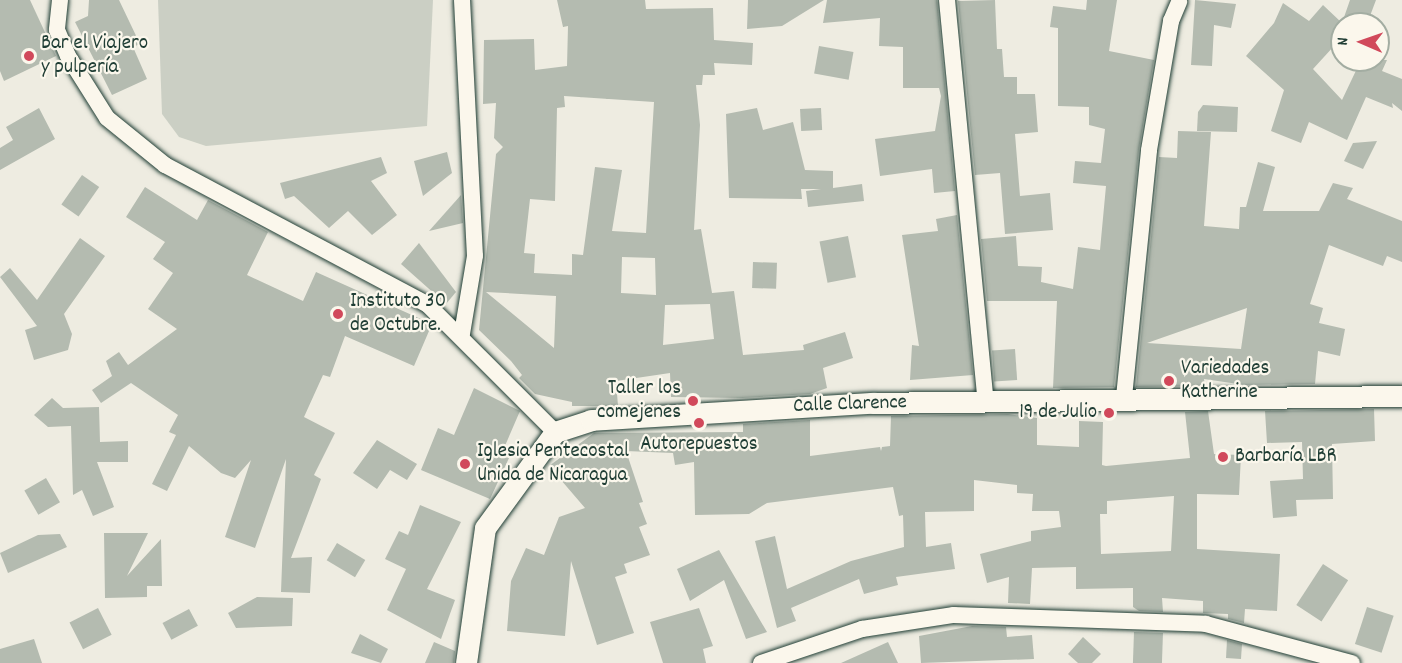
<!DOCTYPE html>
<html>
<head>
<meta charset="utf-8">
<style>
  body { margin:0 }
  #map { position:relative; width:1402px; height:663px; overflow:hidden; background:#eeece1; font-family:Dekko,sans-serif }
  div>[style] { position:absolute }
  .green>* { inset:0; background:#cbcfc4 }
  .building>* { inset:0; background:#b4bbb0; transform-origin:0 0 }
  .roads { filter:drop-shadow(0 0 2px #1f3d34) drop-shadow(0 0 2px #1f3d34) }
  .minor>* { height:16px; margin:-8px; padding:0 8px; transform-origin:8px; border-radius:8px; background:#fbf7ec }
  .tertiary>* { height:21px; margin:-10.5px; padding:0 10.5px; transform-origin:10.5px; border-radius:10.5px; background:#fbf7ec }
  .dots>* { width:16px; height:16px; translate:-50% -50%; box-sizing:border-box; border:3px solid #fbf7ec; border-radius:50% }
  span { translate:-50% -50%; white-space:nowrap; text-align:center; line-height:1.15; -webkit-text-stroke:4.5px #fbf7ec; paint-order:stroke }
  .poi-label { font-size:21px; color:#1f3d34 }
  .left { translate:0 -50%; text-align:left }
  .right { translate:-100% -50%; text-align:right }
  .street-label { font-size:21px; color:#1f3d34 }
  .north { position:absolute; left:1330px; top:12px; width:60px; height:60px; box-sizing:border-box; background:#fbf7ec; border:2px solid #a3ada2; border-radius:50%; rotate:272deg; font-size:16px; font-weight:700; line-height:24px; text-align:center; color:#1f3d34 }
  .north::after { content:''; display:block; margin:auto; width:21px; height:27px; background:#d1495b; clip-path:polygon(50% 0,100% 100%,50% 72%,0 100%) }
</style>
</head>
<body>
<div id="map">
  <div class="green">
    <i style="clip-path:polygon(158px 0,433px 0,427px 126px,206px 146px,179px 137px,162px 114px)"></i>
  </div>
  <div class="building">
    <i style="clip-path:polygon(0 0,30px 0,56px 56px,4px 81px,0 71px)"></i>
    <i style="clip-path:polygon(89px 0,119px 0,140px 44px,133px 47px,147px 79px,112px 95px,75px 22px,88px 16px)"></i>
    <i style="clip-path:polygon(evenodd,557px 0,645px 0,646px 9px,713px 8px,714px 40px,753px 43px,752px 65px,714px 63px,715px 75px,703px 75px,702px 85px,696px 85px,700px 125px,694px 230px,701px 229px,712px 293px,734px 291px,743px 355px,804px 350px,803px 345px,845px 332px,853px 358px,823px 368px,827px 388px,810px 394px,742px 398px,671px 397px,670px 373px,616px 381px,618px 406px,572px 406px,572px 402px,535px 394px,519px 378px,522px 375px,511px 361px,479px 330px,496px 154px,503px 147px,494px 138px,496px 103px,483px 104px,484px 40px,534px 39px,535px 70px,567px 66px,568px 26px,563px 27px,557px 0,564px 96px,654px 102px,646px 233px,612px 231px,622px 170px,595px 167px,583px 255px,572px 254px,572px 275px,534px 273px,535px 254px,524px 253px,530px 199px,555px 201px,557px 108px,565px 107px,564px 96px,557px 0,622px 257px,655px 258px,656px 295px,621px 293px,622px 257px,557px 0,486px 292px,556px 296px,554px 348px,486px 292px,557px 0,710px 304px,714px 339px,663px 345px,665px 305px,710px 304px)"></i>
    <i style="clip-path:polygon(748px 0,824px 0,782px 26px,747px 29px)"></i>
    <i style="clip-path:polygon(827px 0,937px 0,955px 191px,934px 193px,932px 169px,880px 176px,875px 139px,935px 131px,941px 96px,939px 88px,903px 88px,903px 47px,879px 46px,880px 18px,823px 23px)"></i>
    <i style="clip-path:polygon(995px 0,997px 49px,1002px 49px,1004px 77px,1017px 77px,1017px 94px,1035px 94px,1038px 132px,1015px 134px,1020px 196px,1050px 193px,1053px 230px,1005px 234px,1000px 173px,975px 175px,958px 1px)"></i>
    <i style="clip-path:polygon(1087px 0,1117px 0,1109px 51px,1154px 60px,1139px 149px,1114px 387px,1053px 388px,1057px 301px,987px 301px,981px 239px,1016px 236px,1018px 266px,1042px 267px,1041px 282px,1073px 289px,1078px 247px,1100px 250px,1106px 186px,1073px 183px,1075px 161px,1101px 163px,1105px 129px,1089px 125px,1089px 107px,1058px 106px,1058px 28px,1050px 27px,1053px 6px,1086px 10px)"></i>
    <i style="clip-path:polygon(1195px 0,1236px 4px,1231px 28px,1214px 25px,1212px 66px,1191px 65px)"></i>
    <i style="clip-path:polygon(1350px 0,1376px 0,1367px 24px,1342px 24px,1342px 50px,1334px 46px,1313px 69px,1342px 100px,1361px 60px,1387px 60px,1382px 71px,1402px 79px,1402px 111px,1392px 103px,1393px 108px,1366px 97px,1347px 140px,1309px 122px,1301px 143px,1271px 131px,1284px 90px,1246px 56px,1274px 23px,1283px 3px,1309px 21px,1323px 5px,1342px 23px)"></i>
    <i style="left:819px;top:46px;width:35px;height:28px;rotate:10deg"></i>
    <i style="clip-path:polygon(1203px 105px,1238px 107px,1237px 132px,1197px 131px,1198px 112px)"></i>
    <i style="clip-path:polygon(39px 108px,55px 139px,0 170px,0 148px,13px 140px,6px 127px)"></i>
    <i style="clip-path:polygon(757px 108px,763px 130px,793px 122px,805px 170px,833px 171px,833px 188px,862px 184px,864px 201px,808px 207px,806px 191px,821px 189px,801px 189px,802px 199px,729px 198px,726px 114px)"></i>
    <i style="left:821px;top:108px;width:22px;height:21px;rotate:87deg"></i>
    <i style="clip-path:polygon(evenodd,1178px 131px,1211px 132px,1204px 226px,1239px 229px,1240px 207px,1246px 207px,1258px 162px,1275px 167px,1263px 211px,1319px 211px,1333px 183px,1353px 188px,1347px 199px,1402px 221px,1402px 262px,1387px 256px,1383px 266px,1329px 245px,1310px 304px,1323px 308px,1319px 323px,1345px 329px,1340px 356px,1318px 351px,1315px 384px,1245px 385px,1204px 379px,1205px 386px,1136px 387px,1159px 157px,1177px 158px,1178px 131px,1247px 308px,1241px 349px,1147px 343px,1247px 308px)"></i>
    <i style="clip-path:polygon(1377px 141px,1363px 169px,1344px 161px,1353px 143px)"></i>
    <i style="clip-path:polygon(447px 152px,452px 173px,423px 196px,414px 161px)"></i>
    <i style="clip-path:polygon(381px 157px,387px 173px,371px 181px,397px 215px,372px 235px,348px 211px,329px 228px,294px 196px,285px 199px,280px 183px)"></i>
    <i style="left:82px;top:175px;width:21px;height:36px;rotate:35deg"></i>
    <i style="clip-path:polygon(145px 187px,197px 220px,208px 200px,268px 232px,247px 275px,303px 301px,316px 272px,432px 324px,414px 366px,345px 336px,330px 377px,323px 375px,304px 417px,335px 433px,314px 475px,321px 479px,291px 558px,312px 557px,310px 593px,281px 592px,286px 459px,255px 548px,225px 537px,251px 460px,235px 478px,221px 473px,189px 446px,167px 491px,152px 484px,176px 435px,169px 432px,178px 415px,131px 383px,101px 403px,92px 390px,112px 376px,106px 361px,119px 352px,128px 365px,177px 329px,148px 309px,173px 273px,153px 259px,165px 242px,126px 217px)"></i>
    <i style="clip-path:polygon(461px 195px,463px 223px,429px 231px)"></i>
    <i style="clip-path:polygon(957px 215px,973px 375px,910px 380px,912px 345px,919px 346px,902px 235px,938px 231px,936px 219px)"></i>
    <i style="left:848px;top:236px;width:42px;height:29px;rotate:79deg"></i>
    <i style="clip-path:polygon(80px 238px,105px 256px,64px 314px,72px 334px,68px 350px,34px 360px,25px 330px,37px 326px,0 277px,10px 268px,37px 300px)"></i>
    <i style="clip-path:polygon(419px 243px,456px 292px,446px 304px,401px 264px)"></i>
    <i style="left:753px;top:262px;width:24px;height:26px;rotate:2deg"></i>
    <i style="left:1015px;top:349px;width:31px;height:23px;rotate:86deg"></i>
    <i style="clip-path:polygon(474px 388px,520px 411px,501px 455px,509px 458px,490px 499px,421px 470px,438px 428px,454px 435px)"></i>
    <i style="clip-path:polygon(52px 398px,63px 408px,99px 407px,100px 442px,128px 441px,128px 462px,97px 462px,114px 507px,93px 516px,82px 490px,73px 495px,71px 426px,48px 427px,34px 415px)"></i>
    <i style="clip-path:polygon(1374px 409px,1375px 441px,1332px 444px,1333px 499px,1296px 500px,1297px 516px,1273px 518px,1270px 481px,1303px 479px,1302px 442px,1267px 443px,1265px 411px)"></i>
    <i style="clip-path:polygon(evenodd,1208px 411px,1214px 454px,1241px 455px,1239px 495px,1197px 494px,1197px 549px,1280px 554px,1277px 611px,1245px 609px,1244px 623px,1228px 619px,1228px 614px,1203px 613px,1203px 601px,1162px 598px,1163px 612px,1139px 611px,1133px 607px,1133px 588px,1076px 589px,1076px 567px,1032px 568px,1030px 604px,1008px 603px,1009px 577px,987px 583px,980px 554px,1031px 541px,1031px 531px,1061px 527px,1059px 511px,1032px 511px,1033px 494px,1017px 493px,1017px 485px,974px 480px,974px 511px,925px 512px,926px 547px,951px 543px,955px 569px,896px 577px,898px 585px,864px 594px,859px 579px,791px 608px,796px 621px,777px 628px,755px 541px,775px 536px,787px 589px,851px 561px,904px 547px,903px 515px,899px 516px,893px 487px,767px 503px,749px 514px,695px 515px,694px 462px,675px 465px,673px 453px,626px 451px,643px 502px,639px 503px,647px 524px,639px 527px,650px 555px,624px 564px,627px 573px,615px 577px,634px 633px,597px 645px,571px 561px,565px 636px,507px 631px,511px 581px,526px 548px,544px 555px,559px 517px,585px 508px,549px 466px,594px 433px,743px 432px,743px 424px,810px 420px,810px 456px,880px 447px,881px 451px,882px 447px,890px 446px,891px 416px,1008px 414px,1037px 418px,1037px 445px,1079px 447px,1079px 421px,1103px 422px,1102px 465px,1106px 466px,1190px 458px,1185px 412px,1208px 411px,1174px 496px,1171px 551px,1101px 554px,1100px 514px,1107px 514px,1107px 501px,1174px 496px)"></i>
    <i style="clip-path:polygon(377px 440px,417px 464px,407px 480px,390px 470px,377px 489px,353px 473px)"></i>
    <i style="left:46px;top:478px;width:28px;height:25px;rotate:60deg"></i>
    <i style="clip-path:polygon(420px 505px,461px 522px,427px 589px,455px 600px,441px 639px,387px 610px,406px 569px,385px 559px,399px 531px,408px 535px)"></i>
    <i style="clip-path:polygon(104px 533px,148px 533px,127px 576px,161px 539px,162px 586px,147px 586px,147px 597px,105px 598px)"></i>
    <i style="clip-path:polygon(60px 534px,67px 547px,8px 573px,0 553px,38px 535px)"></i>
    <i style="left:337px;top:543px;width:33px;height:20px;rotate:31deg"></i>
    <i style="clip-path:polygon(719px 550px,733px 574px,767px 632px,746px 639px,724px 580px,690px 601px,677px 569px)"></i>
    <i style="left:1323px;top:564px;width:30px;height:49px;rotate:33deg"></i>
    <i style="clip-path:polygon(257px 597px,293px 598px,292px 626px,236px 628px,228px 613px)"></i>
    <i style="left:1367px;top:607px;width:28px;height:39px;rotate:18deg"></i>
    <i style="left:98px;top:608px;width:30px;height:32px;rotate:63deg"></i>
    <i style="clip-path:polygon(699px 608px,713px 646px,703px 649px,706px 663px,663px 663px,650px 622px)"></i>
    <i style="left:189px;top:609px;width:19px;height:30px;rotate:62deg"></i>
    <i style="clip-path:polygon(972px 626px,1006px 627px,1007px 637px,1032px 635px,1034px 659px,921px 663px,919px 636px)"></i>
    <i style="left:1134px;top:632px;width:29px;height:31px;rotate:2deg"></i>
    <i style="clip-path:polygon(360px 634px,388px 649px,381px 663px,351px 653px)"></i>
    <i style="clip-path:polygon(1083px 637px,1101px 654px,1092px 663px,1078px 663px,1068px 654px)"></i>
    <i style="clip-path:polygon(34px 639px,42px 663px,0 663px,0 649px)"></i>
    <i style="clip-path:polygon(1227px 640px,1242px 644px,1241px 659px,1226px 658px)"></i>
    <i style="clip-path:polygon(434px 642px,455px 651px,454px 663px,425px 663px)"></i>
    <i style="clip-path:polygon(888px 642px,898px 663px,841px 663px)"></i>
  </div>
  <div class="roads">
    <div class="minor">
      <i style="left:60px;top:0;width:30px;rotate:96deg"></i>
      <i style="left:57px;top:30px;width:28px;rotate:67deg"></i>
      <i style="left:68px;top:56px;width:73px;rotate:57.8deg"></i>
      <i style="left:107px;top:118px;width:75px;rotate:39deg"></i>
      <i style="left:165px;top:165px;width:298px;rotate:28deg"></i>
      <i style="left:428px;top:305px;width:180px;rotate:45deg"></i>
      <i style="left:462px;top:0;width:256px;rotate:87.1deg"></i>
      <i style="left:475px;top:256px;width:79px;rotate:99.5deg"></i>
      <i style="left:947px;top:0;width:404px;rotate:84.5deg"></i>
      <i style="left:1124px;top:397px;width:248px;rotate:-84.2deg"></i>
      <i style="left:1149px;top:150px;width:131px;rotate:-80.3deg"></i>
      <i style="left:1171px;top:21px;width:21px;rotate:-67deg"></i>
      <i style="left:761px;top:663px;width:107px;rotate:-18.6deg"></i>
      <i style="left:862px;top:629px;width:93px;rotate:-8.7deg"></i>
      <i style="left:954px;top:615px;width:252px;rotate:2deg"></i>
      <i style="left:1206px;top:624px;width:151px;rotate:15deg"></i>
    </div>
    <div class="tertiary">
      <i style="left:466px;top:663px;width:136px;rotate:-82deg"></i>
      <i style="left:485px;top:528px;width:119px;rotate:-53.9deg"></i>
      <i style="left:555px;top:432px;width:38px;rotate:-18deg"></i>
      <i style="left:591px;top:420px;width:282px;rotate:-3.5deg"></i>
      <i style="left:872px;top:403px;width:530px;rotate:-0.76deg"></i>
    </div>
  </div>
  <div class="dots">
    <i style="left:29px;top:56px;background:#d1495b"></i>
    <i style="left:338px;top:314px;background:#d1495b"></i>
    <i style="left:1169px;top:381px;background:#d1495b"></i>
    <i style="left:693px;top:401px;background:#d1495b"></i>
    <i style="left:1109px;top:413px;background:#d1495b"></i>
    <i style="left:699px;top:423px;background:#d1495b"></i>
    <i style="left:1223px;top:457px;background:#d1495b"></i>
    <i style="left:465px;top:464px;background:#d1495b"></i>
  </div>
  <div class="poi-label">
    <span class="left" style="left:41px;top:56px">Bar el Viajero<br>y pulpería</span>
    <span class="left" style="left:350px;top:314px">Instituto 30<br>de Octubre.</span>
    <span class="left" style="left:1181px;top:381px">Variedades<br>Katherine</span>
    <span class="right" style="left:681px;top:401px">Taller los<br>comejenes</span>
    <span class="right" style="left:1097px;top:413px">19 de Julio</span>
    <span style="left:699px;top:445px">Autorepuestos</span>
    <span class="left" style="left:477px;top:464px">Iglesia Pentecostal<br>Unida de Nicaragua</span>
    <span class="left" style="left:1235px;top:457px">Barbaría LBR</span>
  </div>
  <div class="street-label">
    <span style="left:850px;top:405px;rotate:-2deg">Calle Clarence</span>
  </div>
  <div class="north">N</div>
</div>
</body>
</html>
